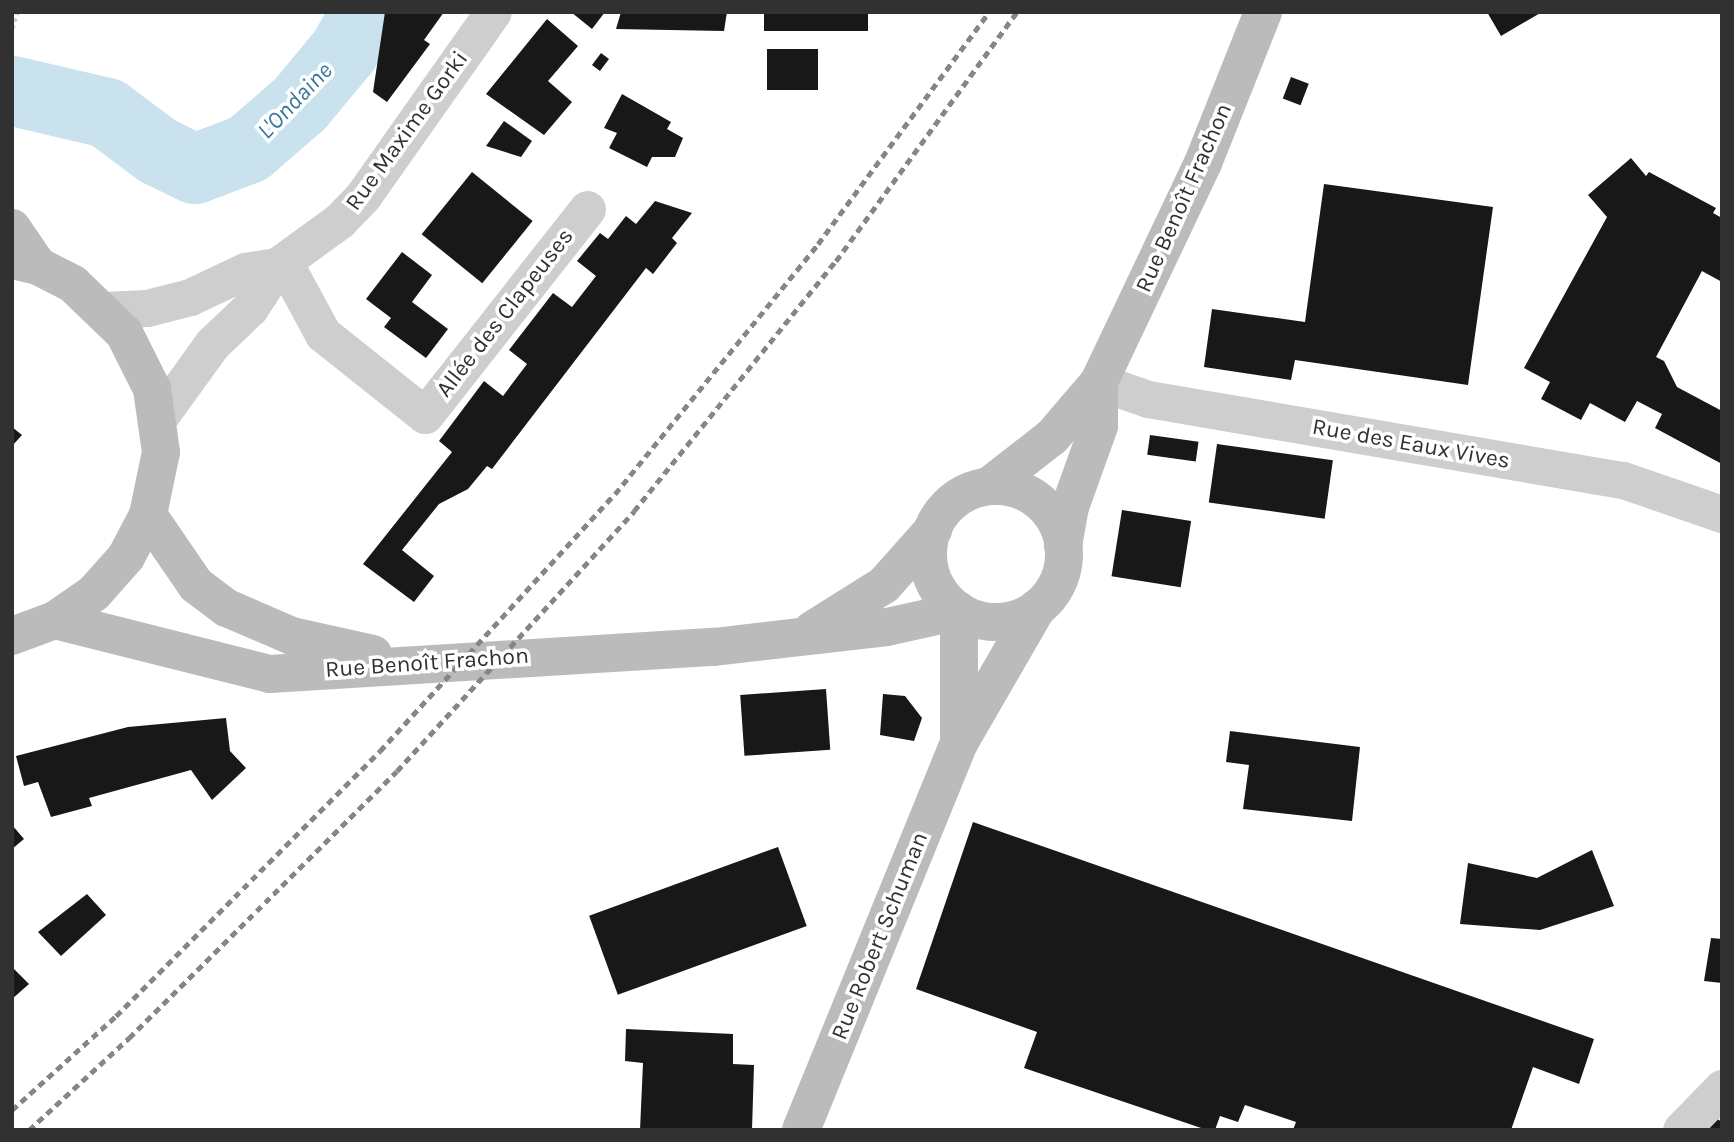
<!DOCTYPE html>
<html>
<head>
<meta charset="utf-8">
<style>
  body { margin:0 }
  #map { position:relative; width:1734px; height:1142px; overflow:hidden; background:#fff; font-family:Karla,sans-serif }
  div>[style] { position:absolute }
  .river>* { height:70px; margin:-35px; padding:0 35px; transform-origin:35px; border-radius:35px; background:#cae2ee }
  .building>* { inset:0; background:#181818; transform-origin:0 0 }
  .path>* { height:4.5px; margin-top:-2.25px; transform-origin:0; background:repeating-linear-gradient(90deg,#cecece 0 3.5px,transparent 0 7px) }
  .minor>* { height:37px; margin:-18.5px; padding:0 18.5px; transform-origin:18.5px; border-radius:18.5px; background:#cecece }
  .secondary>* { height:38px; margin:-19px; padding:0 19px; transform-origin:19px; border-radius:19px; background:#bbb }
  .secondary>.ring { margin:-19px; padding:0; box-sizing:content-box; background:none; border:38px solid #bbb; border-radius:50% }
  .rail>* { height:5px; margin-top:-2.5px; transform-origin:0; background:repeating-linear-gradient(90deg,#868686 0 7px,transparent 0 12px) }
  span { translate:-50% -50%; white-space:nowrap; text-align:center; line-height:1.15; -webkit-text-stroke:7px #fff; paint-order:stroke }
  .street-label { font-size:23px; color:#313131 }
  .water-label { font-size:24px; color:#3b7997; font-style:italic }
  .frame { position:absolute; inset:0; border:14px solid #313131; pointer-events:none }
</style>
</head>
<body>
<div id="map">
  <div class="river">
    <i style="left:13px;top:91px;width:97px;rotate:13.2deg"></i>
    <i style="left:107px;top:113px;width:64px;rotate:36.7deg"></i>
    <i style="left:158px;top:151px;width:41px;rotate:25.9deg"></i>
    <i style="left:195px;top:169px;width:57px;rotate:-20.7deg"></i>
    <i style="left:248px;top:149px;width:69px;rotate:-40.9deg"></i>
    <i style="left:300px;top:104px;width:69px;rotate:-50.3deg"></i>
    <i style="left:344px;top:51px;width:45px;rotate:-60.6deg"></i>
  </div>
  <div class="building">
    <i style="clip-path:polygon(385px 12px,444px 12px,424px 40px,430px 44px,387px 102px,373px 92px)"></i>
    <i style="clip-path:polygon(571px 12px,605px 12px,592px 29px)"></i>
    <i style="clip-path:polygon(621px 12px,727px 12px,724px 31px,616px 29px)"></i>
    <i style="left:764px;top:12px;width:104px;height:19px"></i>
    <i style="clip-path:polygon(1487px 12px,1542px 12px,1501px 36px)"></i>
    <i style="clip-path:polygon(547px 19px,578px 46px,548px 81px,572px 102px,544px 135px,486px 94px)"></i>
    <i style="left:767px;top:49px;width:51px;height:41px"></i>
    <i style="left:601px;top:53px;width:10px;height:15px;rotate:37deg"></i>
    <i style="left:1291px;top:77px;width:19px;height:23px;rotate:21deg"></i>
    <i style="clip-path:polygon(622px 94px,671px 122px,667px 129px,683px 138px,675px 157px,652px 157px,647px 167px,609px 148px,617px 133px,604px 128px)"></i>
    <i style="clip-path:polygon(504px 121px,532px 141px,521px 157px,486px 146px)"></i>
    <i style="clip-path:polygon(1631px 158px,1646px 176px,1649px 172px,1716px 208px,1713px 213px,1722px 218px,1722px 282px,1702px 271px,1656px 357px,1664px 361px,1677px 387px,1722px 411px,1722px 464px,1655px 428px,1662px 414px,1637px 401px,1625px 422px,1590px 403px,1581px 420px,1541px 399px,1550px 382px,1524px 368px,1607px 217px,1588px 195px)"></i>
    <i style="left:472px;top:172px;width:78px;height:80px;rotate:39deg"></i>
    <i style="clip-path:polygon(1324px 184px,1493px 207px,1468px 385px,1295px 360px,1291px 380px,1204px 367px,1212px 309px,1305px 322px)"></i>
    <i style="clip-path:polygon(655px 201px,692px 213px,672px 238px,677px 243px,653px 274px,646px 268px,492px 469px,487px 466px,468px 489px,439px 504px,402px 550px,434px 576px,414px 602px,363px 564px,452px 452px,439px 441px,484px 381px,503px 396px,527px 364px,509px 350px,553px 293px,572px 307px,596px 276px,577px 261px,600px 233px,608px 239px,626px 216px,636px 224px)"></i>
    <i style="clip-path:polygon(402px 252px,432px 275px,412px 302px,448px 329px,426px 358px,384px 327px,391px 318px,366px 299px)"></i>
    <i style="clip-path:polygon(12px 427px,22px 435px,12px 446px)"></i>
    <i style="left:1150px;top:435px;width:49px;height:20px;rotate:8deg"></i>
    <i style="left:1217px;top:444px;width:117px;height:59px;rotate:8deg"></i>
    <i style="left:1122px;top:510px;width:70px;height:67px;rotate:9deg"></i>
    <i style="left:826px;top:689px;width:61px;height:86px;rotate:86deg"></i>
    <i style="clip-path:polygon(883px 694px,905px 696px,922px 718px,914px 741px,880px 735px)"></i>
    <i style="clip-path:polygon(226px 718px,230px 751px,246px 768px,212px 800px,191px 770px,89px 798px,92px 806px,51px 817px,38px 782px,24px 786px,16px 756px,128px 727px)"></i>
    <i style="clip-path:polygon(1230px 731px,1360px 747px,1352px 821px,1243px 809px,1249px 765px,1226px 762px)"></i>
    <i style="clip-path:polygon(973px 822px,1594px 1039px,1579px 1084px,1533px 1067px,1511px 1130px,1293px 1130px,1296px 1122px,1245px 1105px,1238px 1122px,1220px 1116px,1215px 1130px,1207px 1130px,1024px 1068px,1037px 1032px,916px 989px)"></i>
    <i style="clip-path:polygon(12px 825px,24px 839px,12px 849px)"></i>
    <i style="left:778px;top:847px;width:84px;height:201px;rotate:70deg"></i>
    <i style="clip-path:polygon(1592px 850px,1614px 906px,1540px 930px,1460px 924px,1468px 863px,1537px 878px)"></i>
    <i style="clip-path:polygon(87px 894px,106px 915px,61px 956px,38px 932px)"></i>
    <i style="clip-path:polygon(1711px 938px,1722px 939px,1722px 983px,1704px 981px)"></i>
    <i style="clip-path:polygon(12px 967px,29px 984px,12px 999px)"></i>
    <i style="clip-path:polygon(626px 1029px,733px 1034px,733px 1064px,754px 1065px,752px 1130px,640px 1130px,643px 1063px,625px 1061px)"></i>
    <i style="clip-path:polygon(1713px 1116px,1722px 1122px,1722px 1130px,1704px 1130px)"></i>
  </div>
  <div class="path">
    <i style="left:12px;top:28px;width:17px;rotate:-73deg"></i>
  </div>
  <div class="minor">
    <i style="left:284px;top:262px;width:82px;rotate:61.6deg"></i>
    <i style="left:323px;top:334px;width:130px;rotate:38.5deg"></i>
    <i style="left:425px;top:415px;width:262px;rotate:-51.8deg"></i>
    <i style="left:104px;top:310px;width:43px;rotate:-2.7deg"></i>
    <i style="left:147px;top:308px;width:44px;rotate:-14.3deg"></i>
    <i style="left:190px;top:297px;width:61px;rotate:-25.3deg"></i>
    <i style="left:245px;top:271px;width:32px;rotate:-9deg"></i>
    <i style="left:277px;top:266px;width:77px;rotate:-36deg"></i>
    <i style="left:339px;top:221px;width:35px;rotate:-46deg"></i>
    <i style="left:363px;top:196px;width:225px;rotate:-54.8deg"></i>
    <i style="left:1099px;top:382px;width:52px;rotate:19.1deg"></i>
    <i style="left:1148px;top:399px;width:482px;rotate:9.7deg"></i>
    <i style="left:1623px;top:480px;width:105px;rotate:19deg"></i>
    <i style="left:158px;top:419px;width:92px;rotate:-54.2deg"></i>
    <i style="left:212px;top:344px;width:52px;rotate:-43.5deg"></i>
    <i style="left:250px;top:308px;width:50px;rotate:-57.3deg"></i>
    <i style="left:1681px;top:1130px;width:59px;rotate:-45.7deg"></i>
  </div>
  <div class="secondary">
    <i style="left:12px;top:228px;width:46px;rotate:55.6deg"></i>
    <i style="left:12px;top:260px;width:27px;rotate:13deg"></i>
    <i style="left:38px;top:266px;width:39px;rotate:27deg"></i>
    <i style="left:73px;top:284px;width:71px;rotate:43.9deg"></i>
    <i style="left:124px;top:333px;width:63px;rotate:63.4deg"></i>
    <i style="left:152px;top:389px;width:64px;rotate:81.9deg"></i>
    <i style="left:161px;top:452px;width:64px;rotate:101.7deg"></i>
    <i style="left:148px;top:515px;width:47px;rotate:117.6deg"></i>
    <i style="left:126px;top:557px;width:48px;rotate:131.6deg"></i>
    <i style="left:94px;top:593px;width:47px;rotate:145.3deg"></i>
    <i style="left:55px;top:620px;width:46px;rotate:159.6deg"></i>
    <i style="left:989px;top:486px;width:80px;rotate:-37.9deg"></i>
    <i style="left:1052px;top:437px;width:72px;rotate:-49.5deg"></i>
    <i style="left:1099px;top:382px;width:242px;rotate:-64.6deg"></i>
    <i style="left:1203px;top:163px;width:162px;rotate:-68.3deg"></i>
    <i class="ring" style="left:928px;top:486px;width:98px;height:98px"></i>
    <i style="left:148px;top:515px;width:85px;rotate:55.6deg"></i>
    <i style="left:196px;top:585px;width:39px;rotate:37deg"></i>
    <i style="left:227px;top:608px;width:71px;rotate:23.3deg"></i>
    <i style="left:292px;top:636px;width:83px;rotate:12.5deg"></i>
    <i style="left:1063px;top:546px;width:40px;rotate:-80deg"></i>
    <i style="left:1070px;top:507px;width:86px;rotate:-70.3deg"></i>
    <i style="left:1099px;top:426px;width:44px;rotate:-90deg"></i>
    <i style="left:55px;top:620px;width:222px;rotate:14.1deg"></i>
    <i style="left:270px;top:674px;width:445px;rotate:-3.5deg"></i>
    <i style="left:714px;top:647px;width:174px;rotate:-6.6deg"></i>
    <i style="left:887px;top:627px;width:74px;rotate:-12.5deg"></i>
    <i style="left:959px;top:611px;width:132px;rotate:90deg"></i>
    <i style="left:812px;top:630px;width:85px;rotate:-32deg"></i>
    <i style="left:884px;top:585px;width:74px;rotate:-48.3deg"></i>
    <i style="left:801px;top:1130px;width:418px;rotate:-67.8deg"></i>
    <i style="left:959px;top:743px;width:156px;rotate:-60deg"></i>
  </div>
  <div class="rail">
    <i style="left:12px;top:1110px;width:140px;rotate:-42.1deg"></i>
    <i style="left:116px;top:1016px;width:374px;rotate:-45.1deg"></i>
    <i style="left:380px;top:751px;width:348px;rotate:-47.6deg"></i>
    <i style="left:615px;top:494px;width:322px;rotate:-50.9deg"></i>
    <i style="left:818px;top:244px;width:288px;rotate:-53.6deg"></i>
    <i style="left:29px;top:1130px;width:136px;rotate:-42.6deg"></i>
    <i style="left:129px;top:1038px;width:378px;rotate:-44.9deg"></i>
    <i style="left:397px;top:771px;width:352px;rotate:-47.6deg"></i>
    <i style="left:634px;top:511px;width:321px;rotate:-51.1deg"></i>
    <i style="left:836px;top:261px;width:308px;rotate:-54deg"></i>
  </div>
  <div class="street-label">
    <span style="left:407px;top:131px;rotate:-54deg">Rue Maxime Gorki</span>
    <span style="left:1184px;top:198px;rotate:-66deg">Rue Benoît Frachon</span>
    <span style="left:505px;top:313px;rotate:-52deg">Allée des Clapeuses</span>
    <span style="left:1411px;top:444px;rotate:10deg">Rue des Eaux Vives</span>
    <span style="left:427px;top:663px;rotate:-4deg">Rue Benoît Frachon</span>
    <span style="left:880px;top:936px;rotate:-68deg">Rue Robert Schuman</span>
  </div>
  <div class="water-label">
    <span style="left:295px;top:101px;rotate:-46deg">L'Ondaine</span>
  </div>
  <div class="frame"></div>
</div>
</body>
</html>
